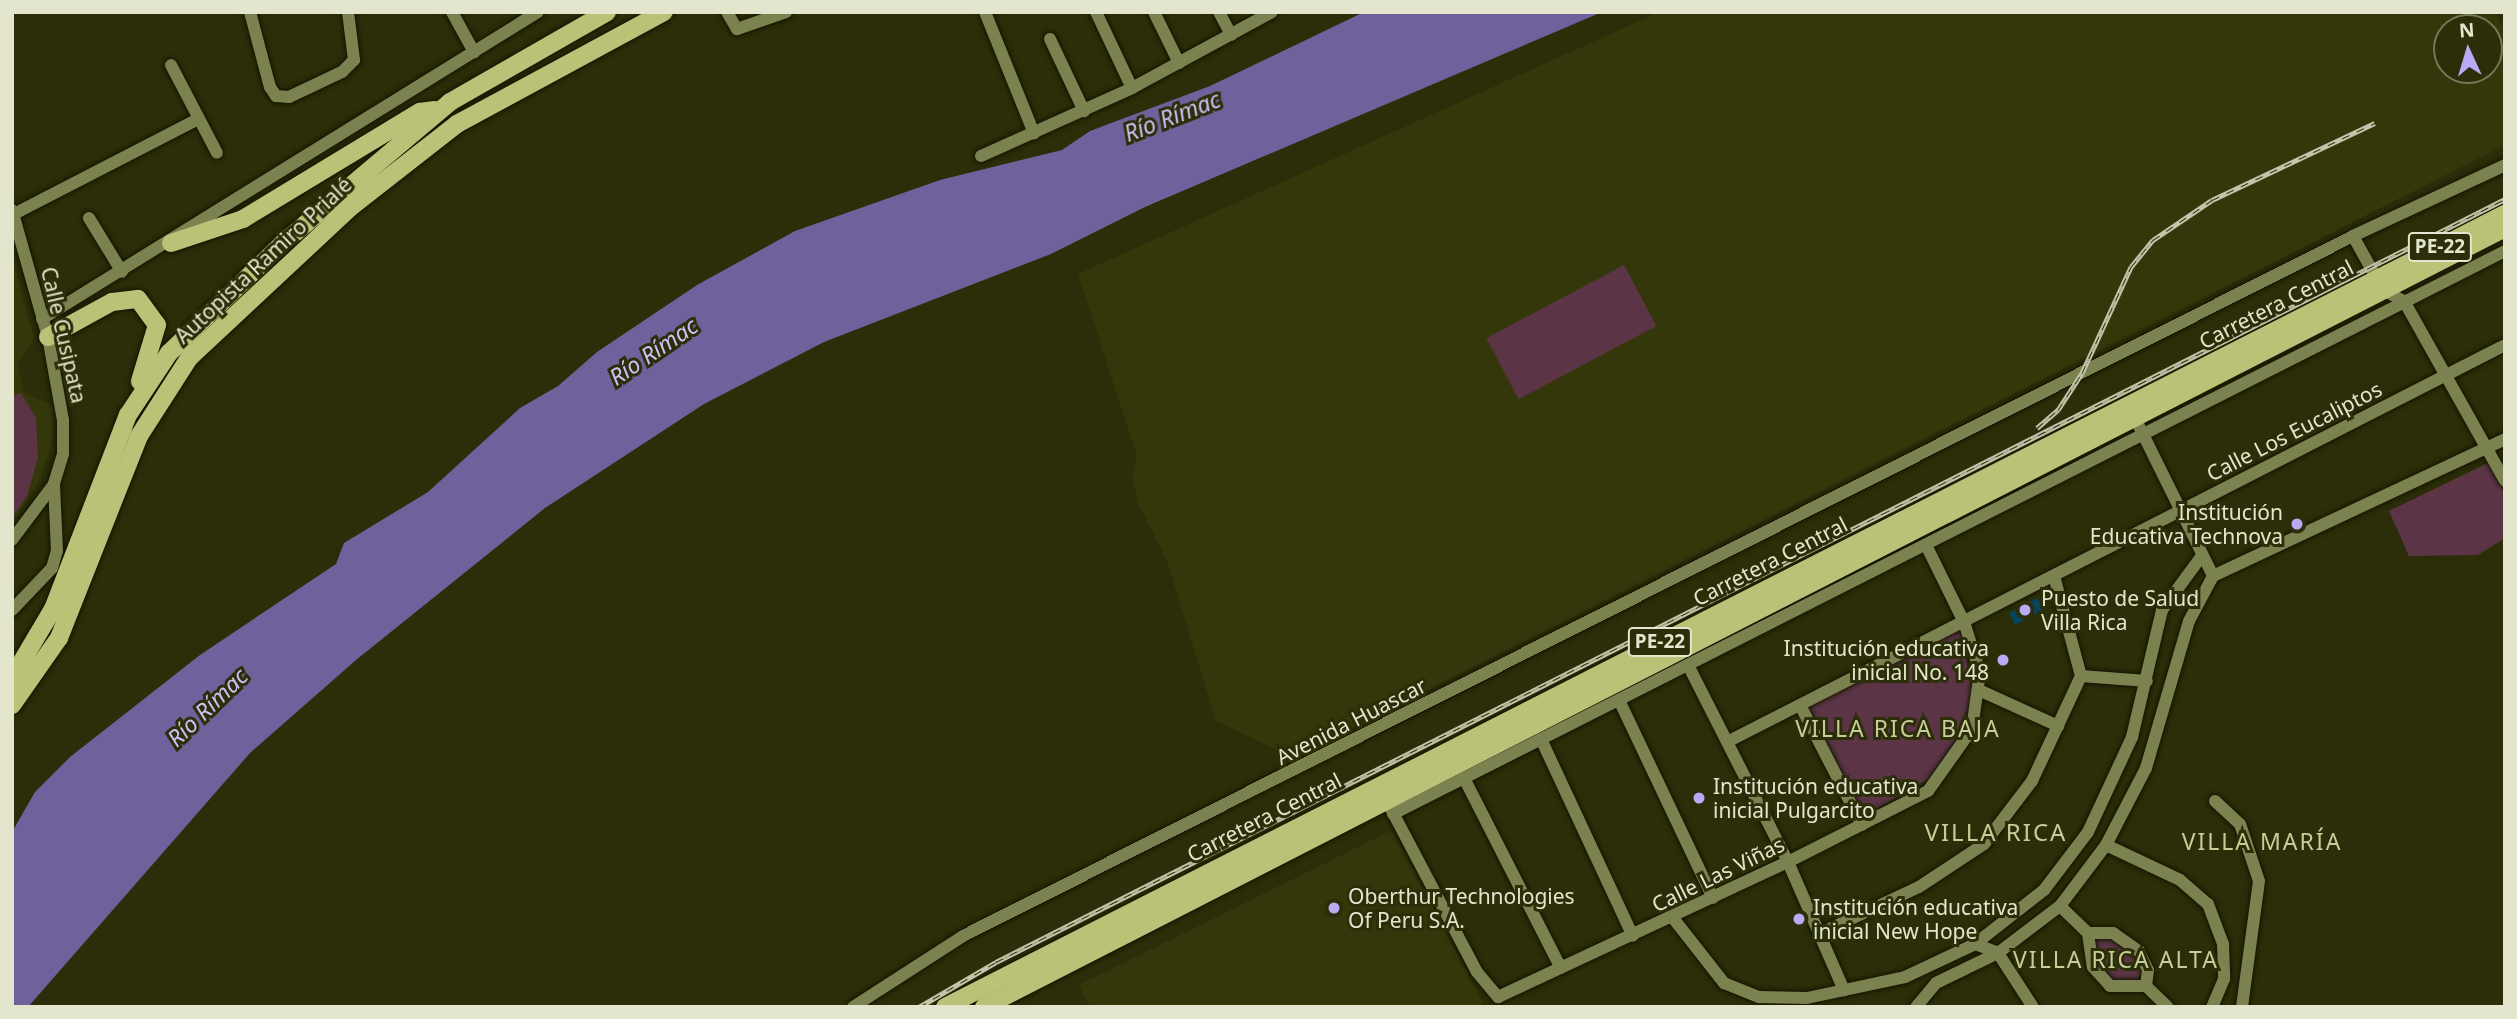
<!DOCTYPE html>
<html>
<head>
<meta charset="utf-8">
<style>
  body { margin:0 }
  #map { position:relative; width:2517px; height:1019px; overflow:hidden; background:#2b2e08; font-family:"Noto Sans",sans-serif }
  div>[style] { position:absolute }
  .built>* { inset:0; background:#34370a }
  .green>* { inset:0; background:#5b3545; transform-origin:0 0 }
  .water>* { inset:0; background:#6e619c }
  .building>* { inset:0; background:#054560; transform-origin:0 0 }
  .roads { filter:drop-shadow(0 0 2px #141500) drop-shadow(0 0 2px #141500) }
  .minor>* { height:12px; margin:-6px; padding:0 6px; transform-origin:6px; border-radius:6px; background:#7c8150 }
  .highway>* { height:18px; margin:-9px; padding:0 9px; transform-origin:9px; border-radius:9px; background:#bac278 }
  .rail>* { height:5px; margin-top:-2.5px; transform-origin:0; background:repeating-linear-gradient(90deg,#2b2e08 0 8px,#c2c5a9 0 16px); box-sizing:border-box; border-block:2px solid #c2c5a9 }
  .dots>* { width:19px; height:19px; translate:-50% -50%; box-sizing:border-box; border:4px solid #2b2e08; border-radius:50% }
  span { translate:-50% -50%; white-space:nowrap; text-align:center; line-height:1.15; -webkit-text-stroke:6px #2b2e08; paint-order:stroke }
  .shield-label span { padding:2px 5px; background:#2b2e08; border:2px solid; border-radius:5px; -webkit-text-stroke-width:0 }
  .shield-label { font-size:19px; color:#e3e6cc; font-weight:700 }
  .street-label { font-size:21px; color:#e3e6cc }
  .poi-label { font-size:21px; color:#e3e6cc }
  .right { translate:-100% -50%; text-align:right }
  .left { translate:0 -50%; text-align:left }
  .water-label { font-size:23px; color:#cbc1f6; font-style:italic }
  .neighbourhood-label { font-size:23px; color:#c7cd98; letter-spacing:2px }
  .quarter-label { font-size:24px; color:#c7cd98; letter-spacing:2px }
  .frame { position:absolute; inset:0; border:14px solid #e3e6cc; pointer-events:none }
  .north { position:absolute; left:2433px; top:14px; width:70px; height:70px; box-sizing:border-box; background:#2b2e08; border:2px solid #757856; border-radius:50%; rotate:356deg; font-size:19px; font-weight:700; line-height:28px; text-align:center; color:#e3e6cc }
  .north::after { content:''; display:block; margin:auto; width:24px; height:32px; background:#baaaf6; clip-path:polygon(50% 0,100% 100%,50% 72%,0 100%) }
</style>
</head>
<body>
<div id="map">
  <div class="built">
    <i style="clip-path:polygon(evenodd,1659px 12px,2495px 12px,2505px 32px,2505px 145px,1294px 758px,1216px 721px,1167px 561px,1139px 505px,1132px 479px,1137px 456px,1078px 274px,1659px 12px,2447px 28px,2489px 28px,2489px 70px,2447px 70px,2447px 28px)"></i>
    <i style="clip-path:polygon(12px 257px,34px 338px,18px 365px,24px 392px,53px 406px,51px 446px,40px 479px,12px 525px)"></i>
    <i style="clip-path:polygon(1392px 830px,1485px 1007px,1090px 1007px,1079px 985px)"></i>
  </div>
  <div class="green">
    <i style="left:1624px;top:265px;width:69px;height:156px;rotate:62deg"></i>
    <i style="clip-path:polygon(21px 393px,36px 418px,38px 458px,27px 496px,12px 518px,12px 396px)"></i>
    <i style="clip-path:polygon(2490px 462px,2505px 496px,2505px 538px,2478px 555px,2409px 556px,2389px 511px)"></i>
    <i style="clip-path:polygon(1960px 627px,1973px 694px,1960px 737px,1927px 780px,1862px 817px,1805px 706px)"></i>
    <i style="clip-path:polygon(2104px 934px,2134px 951px,2143px 969px,2137px 981px,2112px 982px,2095px 964px,2093px 941px)"></i>
  </div>
  <div class="water">
    <i style="clip-path:polygon(1364px 12px,1602px 12px,1145px 207px,1051px 254px,824px 342px,704px 404px,545px 508px,356px 660px,250px 753px,28px 1007px,12px 1007px,12px 832px,35px 792px,70px 757px,200px 655px,336px 564px,344px 543px,428px 492px,520px 408px,558px 386px,597px 352px,697px 285px,795px 231px,940px 180px,1062px 150px,1090px 131px,1210px 86px)"></i>
  </div>
  <div class="building">
    <i style="left:2037px;top:598px;width:13px;height:32px;rotate:61deg"></i>
  </div>
  <div class="roads">
    <div class="minor">
      <i style="left:250px;top:12px;width:78px;rotate:75.1deg"></i>
      <i style="left:270px;top:87px;width:11px;rotate:56deg"></i>
      <i style="left:276px;top:96px;width:13px;rotate:4deg"></i>
      <i style="left:289px;top:97px;width:59px;rotate:-25.3deg"></i>
      <i style="left:342px;top:72px;width:17px;rotate:-45deg"></i>
      <i style="left:354px;top:60px;width:48px;rotate:-97.1deg"></i>
      <i style="left:452px;top:12px;width:46px;rotate:61.2deg"></i>
      <i style="left:727px;top:12px;width:20px;rotate:60deg"></i>
      <i style="left:737px;top:29px;width:52px;rotate:-19.1deg"></i>
      <i style="left:985px;top:12px;width:131px;rotate:68deg"></i>
      <i style="left:1096px;top:12px;width:84px;rotate:64.7deg"></i>
      <i style="left:1154px;top:12px;width:57px;rotate:63.9deg"></i>
      <i style="left:1219px;top:12px;width:26px;rotate:62deg"></i>
      <i style="left:1050px;top:39px;width:80px;rotate:64.7deg"></i>
      <i style="left:171px;top:65px;width:99px;rotate:62.4deg"></i>
      <i style="left:981px;top:156px;width:166px;rotate:-24.2deg"></i>
      <i style="left:1132px;top:88px;width:159px;rotate:-28.5deg"></i>
      <i style="left:12px;top:210px;width:132px;rotate:74.2deg"></i>
      <i style="left:48px;top:337px;width:84px;rotate:79.8deg"></i>
      <i style="left:63px;top:420px;width:34px;rotate:90deg"></i>
      <i style="left:63px;top:454px;width:31px;rotate:107deg"></i>
      <i style="left:54px;top:484px;width:70px;rotate:126.9deg"></i>
      <i style="left:14px;top:214px;width:207px;rotate:-27.3deg"></i>
      <i style="left:89px;top:218px;width:63px;rotate:58.6deg"></i>
      <i style="left:2353px;top:236px;width:62px;rotate:60.9deg"></i>
      <i style="left:2383px;top:290px;width:24px;rotate:28deg"></i>
      <i style="left:2404px;top:301px;width:206px;rotate:60.7deg"></i>
      <i style="left:42px;top:319px;width:583px;rotate:-31.76deg"></i>
      <i style="left:2134px;top:416px;width:178px;rotate:63.7deg"></i>
      <i style="left:12px;top:610px;width:58px;rotate:-46.4deg"></i>
      <i style="left:52px;top:568px;width:18px;rotate:-74deg"></i>
      <i style="left:57px;top:551px;width:67px;rotate:-92.6deg"></i>
      <i style="left:1688px;top:665px;width:221px;rotate:63.1deg"></i>
      <i style="left:1788px;top:862px;width:140px;rotate:66.4deg"></i>
      <i style="left:2081px;top:676px;width:66px;rotate:4.3deg"></i>
      <i style="left:1981px;top:691px;width:85px;rotate:24.4deg"></i>
      <i style="left:1619px;top:700px;width:219px;rotate:64.6deg"></i>
      <i style="left:1800px;top:705px;width:135px;rotate:62.7deg"></i>
      <i style="left:1541px;top:739px;width:217px;rotate:65deg"></i>
      <i style="left:1727px;top:742px;width:873px;rotate:-27.03deg"></i>
      <i style="left:1464px;top:778px;width:213px;rotate:63deg"></i>
      <i style="left:2215px;top:801px;width:34px;rotate:43deg"></i>
      <i style="left:2240px;top:824px;width:60px;rotate:71.6deg"></i>
      <i style="left:2259px;top:881px;width:127px;rotate:97.7deg"></i>
      <i style="left:1391px;top:809px;width:184px;rotate:62.2deg"></i>
      <i style="left:1477px;top:972px;width:33px;rotate:50deg"></i>
      <i style="left:1498px;top:997px;width:320px;rotate:-25deg"></i>
      <i style="left:1788px;top:862px;width:157px;rotate:-26.9deg"></i>
      <i style="left:1928px;top:791px;width:76px;rotate:-54.6deg"></i>
      <i style="left:1972px;top:729px;width:58px;rotate:-82deg"></i>
      <i style="left:1980px;top:672px;width:52px;rotate:-107.7deg"></i>
      <i style="left:1964px;top:622px;width:86px;rotate:-116.3deg"></i>
      <i style="left:1393px;top:814px;width:1246px;rotate:-26.85deg"></i>
      <i style="left:2106px;top:845px;width:82px;rotate:25.3deg"></i>
      <i style="left:2180px;top:880px;width:37px;rotate:41deg"></i>
      <i style="left:2208px;top:904px;width:43px;rotate:69.4deg"></i>
      <i style="left:2223px;top:944px;width:35px;rotate:88deg"></i>
      <i style="left:2224px;top:979px;width:30px;rotate:113deg"></i>
      <i style="left:2060px;top:906px;width:39px;rotate:44deg"></i>
      <i style="left:1673px;top:918px;width:83px;rotate:51.9deg"></i>
      <i style="left:1724px;top:983px;width:38px;rotate:22deg"></i>
      <i style="left:1759px;top:997px;width:48px;rotate:1.2deg"></i>
      <i style="left:1807px;top:998px;width:100px;rotate:-12.1deg"></i>
      <i style="left:1905px;top:977px;width:77px;rotate:-25.2deg"></i>
      <i style="left:1975px;top:944px;width:88px;rotate:-38deg"></i>
      <i style="left:2044px;top:890px;width:73px;rotate:-52.8deg"></i>
      <i style="left:2088px;top:832px;width:105px;rotate:-65.1deg"></i>
      <i style="left:2132px;top:737px;width:130px;rotate:-76.7deg"></i>
      <i style="left:2162px;top:610px;width:66px;rotate:-53.7deg"></i>
      <i style="left:2088px;top:933px;width:34px;rotate:82deg"></i>
      <i style="left:2093px;top:967px;width:25px;rotate:48deg"></i>
      <i style="left:2110px;top:986px;width:36px"></i>
      <i style="left:2088px;top:933px;width:25px"></i>
      <i style="left:2113px;top:933px;width:32px;rotate:35deg"></i>
      <i style="left:2139px;top:951px;width:21px;rotate:65deg"></i>
      <i style="left:2148px;top:970px;width:16px;rotate:97deg"></i>
      <i style="left:1819px;top:934px;width:110px;rotate:-25.2deg"></i>
      <i style="left:1919px;top:887px;width:78px;rotate:-33.5deg"></i>
      <i style="left:1984px;top:844px;width:79px;rotate:-52.7deg"></i>
      <i style="left:2032px;top:781px;width:116px;rotate:-65deg"></i>
      <i style="left:2081px;top:676px;width:104px;rotate:-105.1deg"></i>
      <i style="left:1975px;top:944px;width:25px;rotate:21deg"></i>
      <i style="left:1998px;top:953px;width:64px;rotate:57.1deg"></i>
      <i style="left:2146px;top:986px;width:30px;rotate:44deg"></i>
      <i style="left:853px;top:1007px;width:131px;rotate:-32.8deg"></i>
      <i style="left:963px;top:936px;width:1556px;rotate:-26.73deg"></i>
      <i style="left:2353px;top:236px;width:168px;rotate:-25deg"></i>
      <i style="left:1916px;top:1007px;width:31px;rotate:-50deg"></i>
      <i style="left:1936px;top:983px;width:69px;rotate:-25.8deg"></i>
      <i style="left:1998px;top:953px;width:78px;rotate:-37.2deg"></i>
      <i style="left:2060px;top:906px;width:76px;rotate:-53deg"></i>
      <i style="left:2106px;top:845px;width:87px;rotate:-62.5deg"></i>
      <i style="left:2146px;top:768px;width:153px;rotate:-73.7deg"></i>
      <i style="left:2189px;top:621px;width:51px;rotate:-61.9deg"></i>
      <i style="left:2213px;top:576px;width:323px;rotate:-25.1deg"></i>
    </div>
    <div class="highway">
      <i style="left:171px;top:243px;width:76px;rotate:-18.4deg"></i>
      <i style="left:243px;top:219px;width:207px;rotate:-31.2deg"></i>
      <i style="left:420px;top:112px;width:15px;rotate:-8deg"></i>
      <i style="left:48px;top:337px;width:73px;rotate:-28.7deg"></i>
      <i style="left:112px;top:302px;width:26px;rotate:-7deg"></i>
      <i style="left:138px;top:299px;width:32px;rotate:54deg"></i>
      <i style="left:157px;top:325px;width:59px;rotate:106.9deg"></i>
      <i style="left:12px;top:678px;width:80px;rotate:-59.3deg"></i>
      <i style="left:53px;top:609px;width:208px;rotate:-68.9deg"></i>
      <i style="left:128px;top:415px;width:74px;rotate:-56.5deg"></i>
      <i style="left:169px;top:353px;width:160px;rotate:-44deg"></i>
      <i style="left:284px;top:242px;width:217px;rotate:-40.1deg"></i>
      <i style="left:450px;top:102px;width:181px;rotate:-29.8deg"></i>
      <i style="left:12px;top:705px;width:82px;rotate:-55deg"></i>
      <i style="left:59px;top:638px;width:217px;rotate:-68.4deg"></i>
      <i style="left:139px;top:436px;width:93px;rotate:-57.3deg"></i>
      <i style="left:189px;top:358px;width:223px;rotate:-43deg"></i>
      <i style="left:352px;top:206px;width:133px;rotate:-38deg"></i>
      <i style="left:457px;top:124px;width:235px;rotate:-28.4deg"></i>
      <i style="left:945px;top:1007px;width:1750px;rotate:-26.95deg"></i>
      <i style="left:984px;top:1007px;width:1709px;rotate:-27.12deg"></i>
    </div>
  </div>
  <div class="rail">
    <i style="left:2037px;top:428px;width:28px;rotate:-41deg"></i>
    <i style="left:2058px;top:410px;width:44px;rotate:-57deg"></i>
    <i style="left:2082px;top:373px;width:117px;rotate:-65.2deg"></i>
    <i style="left:2131px;top:267px;width:35px;rotate:-51deg"></i>
    <i style="left:2153px;top:240px;width:71px;rotate:-34.1deg"></i>
    <i style="left:2212px;top:200px;width:180px;rotate:-25.3deg"></i>
    <i style="left:919px;top:1007px;width:89px;rotate:-30.3deg"></i>
    <i style="left:996px;top:962px;width:1691px;rotate:-26.82deg"></i>
  </div>
  <div class="dots">
    <i style="left:2297px;top:524px;background:#baaaf6"></i>
    <i style="left:2025px;top:610px;background:#baaaf6"></i>
    <i style="left:2003px;top:660px;background:#baaaf6"></i>
    <i style="left:1699px;top:798px;background:#baaaf6"></i>
    <i style="left:1334px;top:908px;background:#baaaf6"></i>
    <i style="left:1799px;top:919px;background:#baaaf6"></i>
  </div>
  <div class="shield-label">
    <span style="left:2440px;top:247px">PE-22</span>
    <span style="left:1660px;top:642px">PE-22</span>
  </div>
  <div class="street-label">
    <span style="left:263px;top:260px;rotate:-43deg">Autopista Ramiro Prialé</span>
    <span style="left:2276px;top:304px;rotate:-27deg">Carretera Central</span>
    <span style="left:64px;top:335px;rotate:77deg">Calle Cusipata</span>
    <span style="left:2294px;top:431px;rotate:-27deg">Calle Los Eucaliptos</span>
    <span style="left:1770px;top:561px;rotate:-27deg">Carretera Central</span>
    <span style="left:1351px;top:721px;rotate:-27deg">Avenida Huascar</span>
    <span style="left:1264px;top:817px;rotate:-27deg">Carretera Central</span>
    <span style="left:1718px;top:874px;rotate:-26deg">Calle Las Viñas</span>
  </div>
  <div class="poi-label">
    <span class="right" style="left:2283px;top:524px">Institución<br>Educativa Technova</span>
    <span class="left" style="left:2041px;top:610px">Puesto de Salud<br>Villa Rica</span>
    <span class="right" style="left:1989px;top:660px">Institución educativa<br>inicial No. 148</span>
    <span class="left" style="left:1713px;top:798px">Institución educativa<br>inicial Pulgarcito</span>
    <span class="left" style="left:1348px;top:908px">Oberthur Technologies<br>Of Peru S.A.</span>
    <span class="left" style="left:1813px;top:919px">Institución educativa<br>inicial New Hope</span>
  </div>
  <div class="water-label">
    <span style="left:1172px;top:116px;rotate:-21deg">Río Rímac</span>
    <span style="left:653px;top:351px;rotate:-34deg">Río Rímac</span>
    <span style="left:207px;top:707px;rotate:-44deg">Río Rímac</span>
  </div>
  <div class="neighbourhood-label">
    <span style="left:1898px;top:728px">VILLA RICA BAJA</span>
    <span style="left:2262px;top:841px">VILLA MARÍA</span>
    <span style="left:2116px;top:959px">VILLA RICA ALTA</span>
  </div>
  <div class="quarter-label">
    <span style="left:1996px;top:832px">VILLA RICA</span>
  </div>
  <div class="frame"></div>
  <div class="north">N</div>
</div>
</body>
</html>
